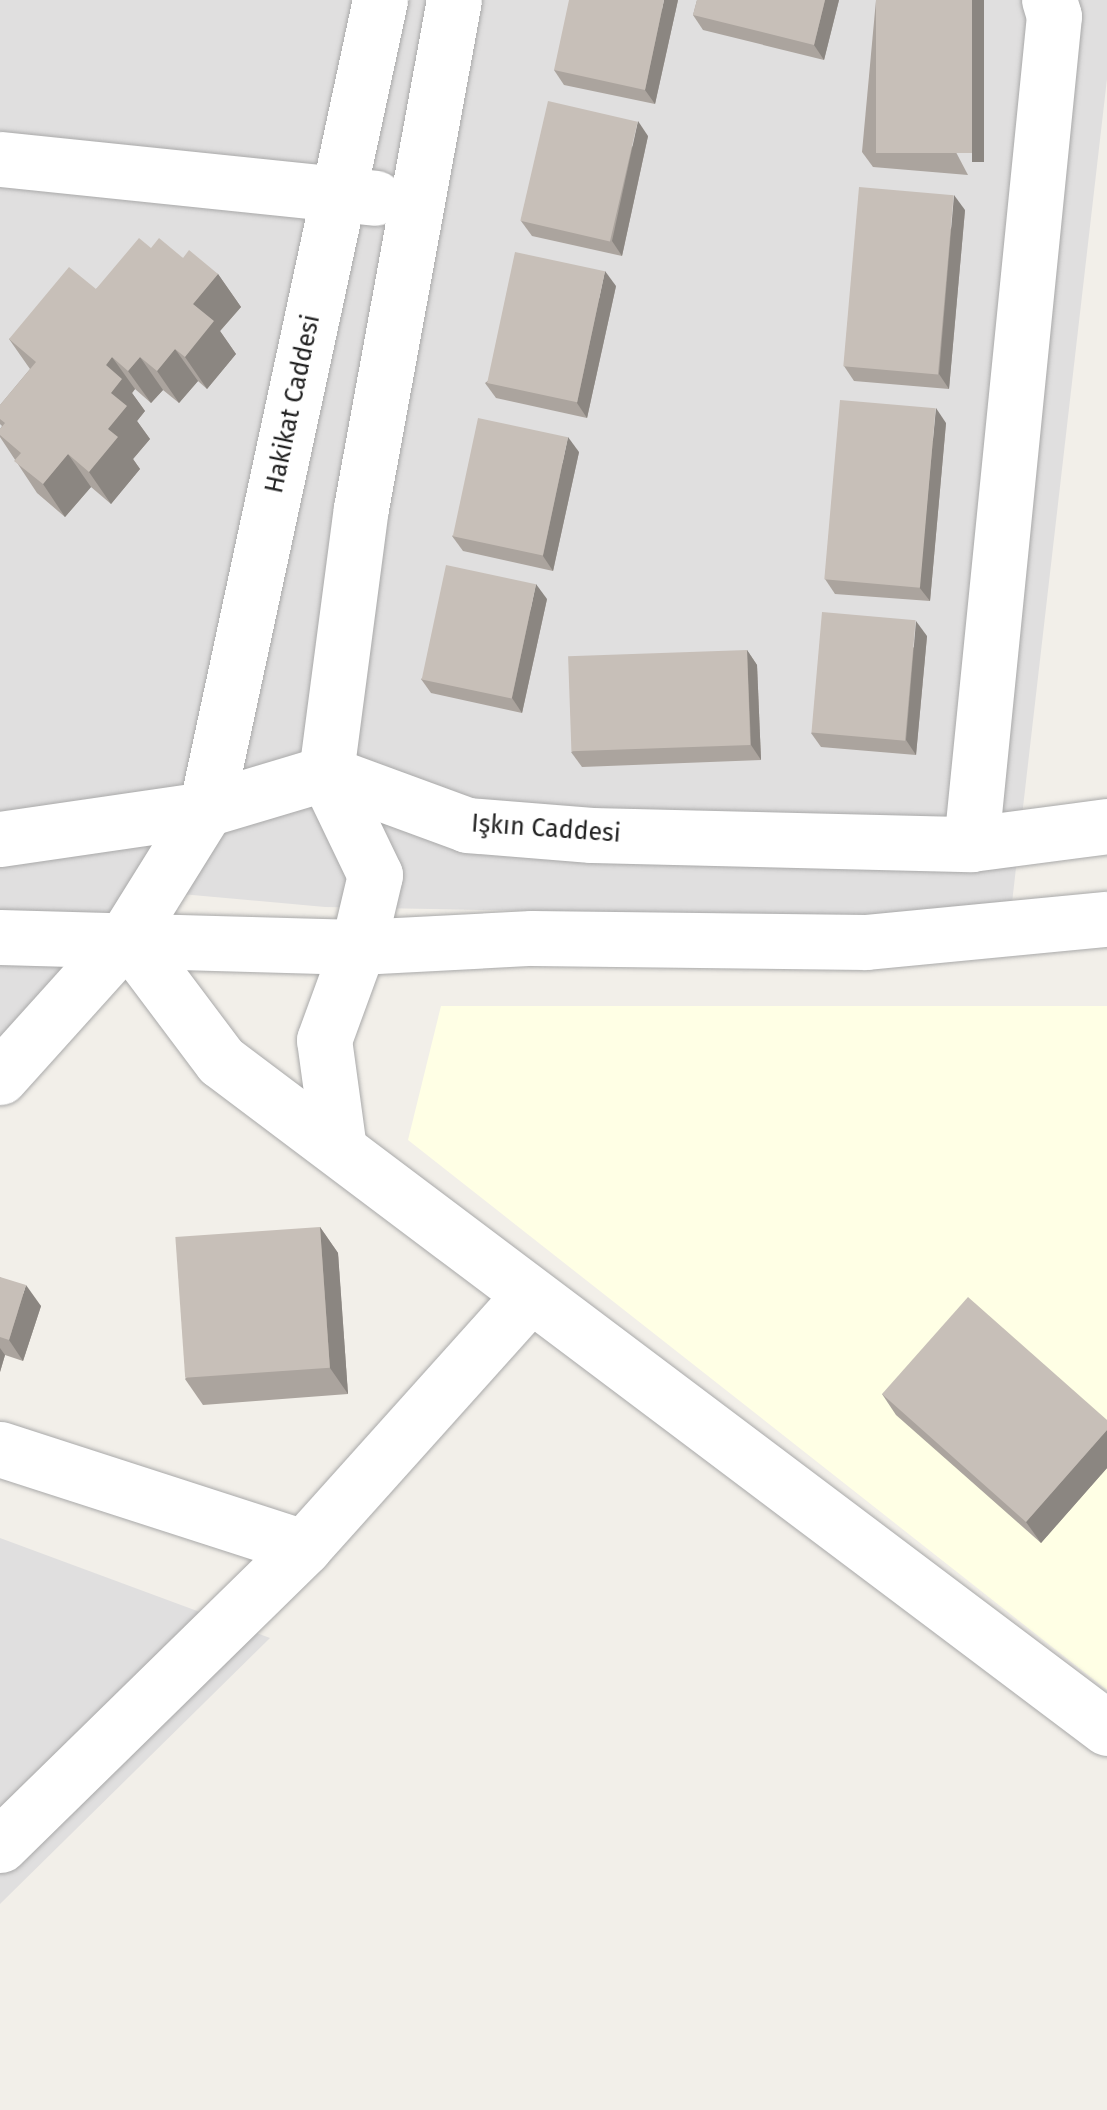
<!DOCTYPE html>
<html>
<head>
<meta charset="utf-8">
<style>
  body { margin:0 }
  #map { position:relative; width:1107px; height:2110px; overflow:hidden; background:#f2efe9; font-family:"Fira Sans",sans-serif }
  div>[style] { position:absolute }
  .residential>* { inset:0; background:#e0dfdf }
  .education>* { inset:0; background:#ffffe5 }
  .roads { filter:drop-shadow(0 0 2px #a9a9a9) drop-shadow(0 0 2px #a9a9a9) }
  .minor>* { height:55px; margin:-27.5px; padding:0 27.5px; transform-origin:27.5px; border-radius:27.5px; background:#fff }
  .wall>* { inset:0; background:#aba49e }
  .shaded-wall>* { inset:0; background:#8b8681; transform-origin:0 0 }
  .building>* { inset:0; background:#c7bfb8; transform-origin:0 0 }
  span { translate:-50% -50%; white-space:nowrap; text-align:center; line-height:1.15; -webkit-text-stroke:8px #fff; paint-order:stroke }
  .street-label { font-size:25px; color:#222 }
</style>
</head>
<body>
<div id="map">
  <div class="residential">
    <i style="clip-path:polygon(0 0,1107px 0,1107px 79px,1010px 920px,325px 907px,126px 889px,0 1070px)"></i>
    <i style="clip-path:polygon(0 1538px,270px 1638px,0 1904px)"></i>
  </div>
  <div class="education">
    <i style="clip-path:polygon(441px 1006px,1107px 1006px,1107px 1690px,408px 1140px)"></i>
  </div>
  <div class="roads">
    <div class="minor">
      <i style="left:380px;top:0;width:828px;rotate:102.14deg"></i>
      <i style="left:206px;top:809px;width:150px;rotate:121.9deg"></i>
      <i style="left:127px;top:936px;width:156px;rotate:53.1deg"></i>
      <i style="left:221px;top:1061px;width:1109px;rotate:36.97deg"></i>
      <i style="left:0;top:159px;width:377px;rotate:5.9deg"></i>
      <i style="left:0;top:839px;width:208px;rotate:-8.3deg"></i>
      <i style="left:206px;top:809px;width:125px;rotate:-16.7deg"></i>
      <i style="left:326px;top:773px;width:150px;rotate:20.2deg"></i>
      <i style="left:467px;top:825px;width:125px;rotate:4.6deg"></i>
      <i style="left:592px;top:835px;width:379px;rotate:1.4deg"></i>
      <i style="left:971px;top:844px;width:137px;rotate:-7.5deg"></i>
      <i style="left:971px;top:844px;width:832px;rotate:-84.28deg"></i>
      <i style="left:1054px;top:16px;width:17px;rotate:-107deg"></i>
      <i style="left:0;top:937px;width:358px;rotate:1.6deg"></i>
      <i style="left:358px;top:947px;width:174px;rotate:-3deg"></i>
      <i style="left:532px;top:938px;width:334px;rotate:0.7deg"></i>
      <i style="left:866px;top:942px;width:242px;rotate:-5.5deg"></i>
      <i style="left:0;top:1077px;width:190px;rotate:-48deg"></i>
      <i style="left:339px;top:1149px;width:110px;rotate:-97.8deg"></i>
      <i style="left:324px;top:1040px;width:99px;rotate:-69.9deg"></i>
      <i style="left:358px;top:947px;width:74px;rotate:-76.7deg"></i>
      <i style="left:375px;top:875px;width:113px;rotate:-115.7deg"></i>
      <i style="left:326px;top:773px;width:267px;rotate:-82.5deg"></i>
      <i style="left:361px;top:508px;width:516px;rotate:-79.63deg"></i>
      <i style="left:0;top:1449px;width:319px;rotate:17.9deg"></i>
      <i style="left:0;top:1845px;width:426px;rotate:-44.4deg"></i>
      <i style="left:304px;top:1547px;width:338px;rotate:-48.1deg"></i>
    </div>
  </div>
  <div class="wall">
    <i style="clip-path:polygon(678px 0,655px 104px,564px 85px,554px 70px)"></i>
    <i style="clip-path:polygon(697px 0,839px 0,824px 60px,703px 30px,693px 15px)"></i>
    <i style="clip-path:polygon(876px 0,968px 175px,873px 167px,862px 152px)"></i>
    <i style="clip-path:polygon(648px 136px,622px 256px,532px 236px,521px 221px)"></i>
    <i style="clip-path:polygon(965px 210px,949px 389px,854px 381px,844px 366px)"></i>
    <i style="clip-path:polygon(151px 248px,183px 258px,218px 274px,241px 307px,220px 331px,236px 354px,207px 389px,198px 381px,179px 403px,163px 390px,151px 403px,135px 389px,132px 393px,145px 411px,137px 421px,150px 439px,133px 459px,140px 469px,111px 504px,91px 487px,65px 517px,37px 493px,0 437px,0 429px,2px 426px,0 424px,0 405px,30px 369px,9px 339px,96px 289px)"></i>
    <i style="clip-path:polygon(616px 286px,587px 418px,496px 398px,485px 383px)"></i>
    <i style="clip-path:polygon(946px 423px,930px 601px,835px 594px,825px 579px)"></i>
    <i style="clip-path:polygon(579px 452px,553px 571px,463px 551px,452px 536px)"></i>
    <i style="clip-path:polygon(547px 599px,522px 713px,431px 693px,421px 679px)"></i>
    <i style="clip-path:polygon(927px 636px,916px 755px,821px 747px,811px 733px)"></i>
    <i style="clip-path:polygon(747px 650px,757px 665px,761px 760px,582px 767px,571px 752px)"></i>
    <i style="clip-path:polygon(320px 1227px,338px 1253px,348px 1394px,203px 1405px,185px 1379px)"></i>
    <i style="clip-path:polygon(0 1277px,41px 1306px,23px 1361px,5px 1355px,0 1372px)"></i>
    <i style="clip-path:polygon(882px 1394px,1107px 1420px,1107px 1468px,1041px 1543px,896px 1415px)"></i>
  </div>
  <div class="shaded-wall">
    <i style="clip-path:polygon(664px 0,678px 0,655px 104px,645px 90px)"></i>
    <i style="clip-path:polygon(825px 0,839px 0,824px 60px,814px 45px)"></i>
    <i style="left:972px;top:0;width:12px;height:162px"></i>
    <i style="clip-path:polygon(638px 121px,648px 136px,622px 256px,612px 241px)"></i>
    <i style="clip-path:polygon(954px 195px,965px 210px,949px 389px,939px 374px)"></i>
    <i style="clip-path:polygon(605px 271px,616px 286px,587px 418px,577px 403px)"></i>
    <i style="clip-path:polygon(218px 274px,241px 307px,220px 331px,236px 354px,207px 389px,185px 357px,193px 304px)"></i>
    <i style="clip-path:polygon(175px 349px,198px 381px,179px 403px,157px 371px)"></i>
    <i style="clip-path:polygon(112px 357px,135px 389px,132px 393px,145px 411px,137px 421px,150px 439px,133px 459px,140px 469px,111px 504px,89px 472px,108px 429px,111px 393px,106px 365px)"></i>
    <i style="clip-path:polygon(140px 357px,163px 390px,151px 403px,128px 371px)"></i>
    <i style="clip-path:polygon(936px 408px,946px 423px,930px 601px,919px 587px)"></i>
    <i style="clip-path:polygon(568px 437px,579px 452px,553px 571px,543px 556px)"></i>
    <i style="clip-path:polygon(68px 454px,91px 487px,65px 517px,43px 484px)"></i>
    <i style="clip-path:polygon(536px 584px,547px 599px,522px 713px,512px 698px)"></i>
    <i style="clip-path:polygon(916px 621px,927px 636px,916px 755px,906px 740px)"></i>
    <i style="clip-path:polygon(747px 650px,757px 665px,761px 760px,751px 745px)"></i>
    <i style="clip-path:polygon(320px 1227px,338px 1253px,348px 1394px,330px 1368px)"></i>
    <i style="clip-path:polygon(26px 1285px,41px 1306px,23px 1361px,9px 1340px)"></i>
    <i style="clip-path:polygon(0 1348px,5px 1355px,0 1372px)"></i>
    <i style="clip-path:polygon(1107px 1430px,1107px 1468px,1041px 1543px,1026px 1522px)"></i>
  </div>
  <div class="building">
    <i style="clip-path:polygon(569px 0,664px 0,645px 90px,554px 70px)"></i>
    <i style="clip-path:polygon(697px 0,825px 0,814px 45px,693px 15px)"></i>
    <i style="left:876px;top:0;width:96px;height:153px"></i>
    <i style="left:548px;top:101px;width:92px;height:123px;rotate:13deg"></i>
    <i style="left:859px;top:187px;width:95px;height:180px;rotate:5deg"></i>
    <i style="clip-path:polygon(139px 238px,151px 248px,159px 238px,183px 258px,189px 250px,218px 274px,193px 304px,214px 321px,185px 357px,175px 349px,157px 371px,140px 357px,128px 371px,112px 357px,106px 365px,122px 379px,111px 393px,127px 406px,108px 429px,118px 437px,89px 472px,68px 454px,43px 484px,14px 461px,21px 453px,0 435px,0 429px,5px 423px,0 419px,0 405px,36px 362px,9px 339px,69px 267px,96px 289px)"></i>
    <i style="left:515px;top:252px;width:92px;height:134px;rotate:12deg"></i>
    <i style="left:840px;top:400px;width:96px;height:180px;rotate:5deg"></i>
    <i style="left:478px;top:418px;width:92px;height:121px;rotate:12deg"></i>
    <i style="left:446px;top:565px;width:92px;height:117px;rotate:12deg"></i>
    <i style="left:822px;top:612px;width:94px;height:121px;rotate:5deg"></i>
    <i style="left:747px;top:650px;width:95px;height:179px;rotate:88deg"></i>
    <i style="left:320px;top:1227px;width:141px;height:145px;rotate:86deg"></i>
    <i style="clip-path:polygon(0 1277px,26px 1285px,9px 1340px,0 1337px)"></i>
    <i style="clip-path:polygon(968px 1297px,1107px 1420px,1107px 1430px,1026px 1522px,882px 1394px)"></i>
  </div>
  <div class="street-label">
    <span style="left:293px;top:404px;rotate:-78deg">Hakikat Caddesi</span>
    <span style="left:546px;top:829px;rotate:4deg">Işkın Caddesi</span>
  </div>
</div>
</body>
</html>
